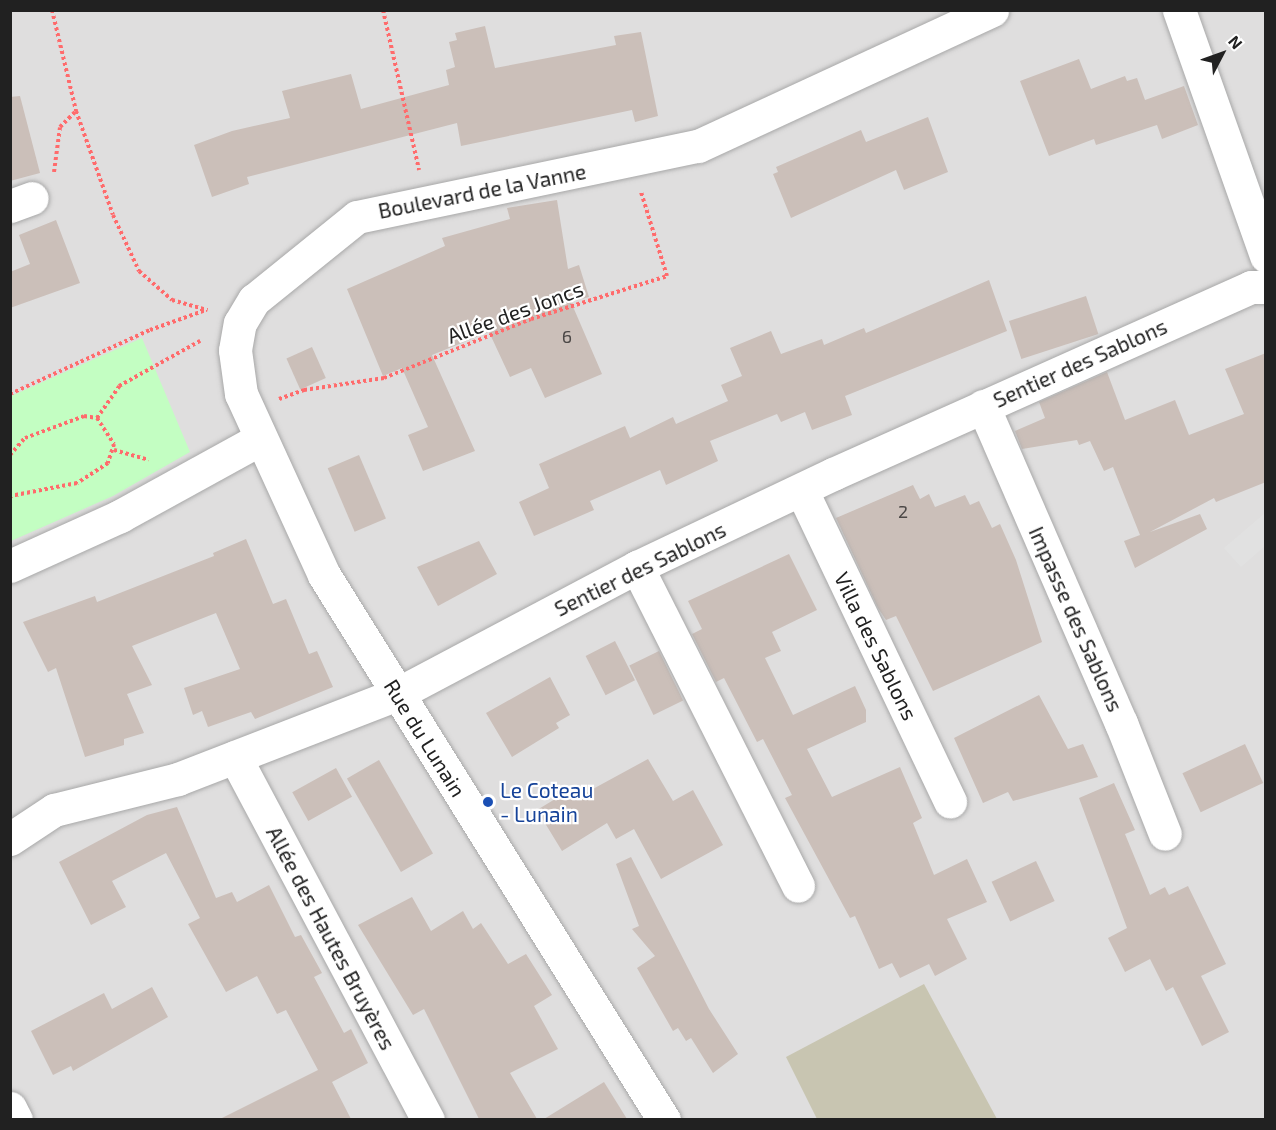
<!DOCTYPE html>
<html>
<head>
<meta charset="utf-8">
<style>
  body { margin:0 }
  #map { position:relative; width:1276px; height:1130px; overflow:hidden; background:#f2ede7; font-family:"Exo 2",sans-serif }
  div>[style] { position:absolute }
  .residential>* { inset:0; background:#dfdede; transform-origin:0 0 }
  .construction>* { inset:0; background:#c8c5b1 }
  .park>* { inset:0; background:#c3fec2 }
  .parking>* { inset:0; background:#e1e1e1 }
  .building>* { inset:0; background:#cbbfb9; transform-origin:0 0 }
  .path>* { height:4px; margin-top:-2px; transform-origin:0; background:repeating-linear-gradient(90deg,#ff6b6c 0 3px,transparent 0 6px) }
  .roads { filter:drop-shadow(0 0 2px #a8a8a8) drop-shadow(0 0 2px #a8a8a8) }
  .minor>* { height:33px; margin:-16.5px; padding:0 16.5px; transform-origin:16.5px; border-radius:16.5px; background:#fff }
  .dots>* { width:16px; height:16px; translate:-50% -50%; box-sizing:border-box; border:3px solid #fff; border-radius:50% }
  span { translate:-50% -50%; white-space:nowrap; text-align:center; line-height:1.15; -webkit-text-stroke:4.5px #fff; paint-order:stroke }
  .number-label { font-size:18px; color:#4c4847 }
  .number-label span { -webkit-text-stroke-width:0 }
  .street-label { font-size:21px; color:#212121 }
  .transit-label { font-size:21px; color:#164399 }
  .left { translate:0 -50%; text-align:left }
  .frame { position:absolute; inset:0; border:12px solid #212121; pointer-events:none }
  .north { position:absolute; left:1192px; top:24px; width:60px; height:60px; -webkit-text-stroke:4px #fff; paint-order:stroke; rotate:49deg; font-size:16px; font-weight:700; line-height:24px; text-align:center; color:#212121 }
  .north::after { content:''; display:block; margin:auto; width:21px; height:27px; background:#212121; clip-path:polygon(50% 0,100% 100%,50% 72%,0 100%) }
</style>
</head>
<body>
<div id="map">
  <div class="residential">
    <i style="left:11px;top:11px;width:1254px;height:1108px"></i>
  </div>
  <div class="construction">
    <i style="clip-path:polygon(924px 984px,997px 1119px,817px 1119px,786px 1057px)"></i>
  </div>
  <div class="park">
    <i style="clip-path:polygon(142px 338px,190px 452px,113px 496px,11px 541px,11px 396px)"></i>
  </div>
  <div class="parking">
    <i style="clip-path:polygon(1265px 513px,1265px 546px,1241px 567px,1224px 548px)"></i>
  </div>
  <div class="building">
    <i style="clip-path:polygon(485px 26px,495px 68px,616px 45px,614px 36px,641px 32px,658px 116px,635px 122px,632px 110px,461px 146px,457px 123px,247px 177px,249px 184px,212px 197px,194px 145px,232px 131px,290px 118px,282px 91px,351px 74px,361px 109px,449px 85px,446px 70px,455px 67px,449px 42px,457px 40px,455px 33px)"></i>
    <i style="clip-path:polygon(1079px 59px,1091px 89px,1125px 76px,1127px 81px,1137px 78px,1145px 100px,1184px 86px,1198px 125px,1162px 139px,1157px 125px,1096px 145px,1094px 139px,1049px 156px,1020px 81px)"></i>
    <i style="clip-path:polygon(20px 96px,40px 173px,10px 181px,10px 97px)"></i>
    <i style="clip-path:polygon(928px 117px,948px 172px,904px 190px,896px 170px,791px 218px,773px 174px,778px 172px,776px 167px,861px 130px,866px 142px)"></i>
    <i style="clip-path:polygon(557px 200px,568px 269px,579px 265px,589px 297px,571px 302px,602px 374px,545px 398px,531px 368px,510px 377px,489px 332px,432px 355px,475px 451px,423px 471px,408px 435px,428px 427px,402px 368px,383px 376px,347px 289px,445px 246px,442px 238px,510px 219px,507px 208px)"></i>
    <i style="clip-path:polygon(56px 220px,80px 283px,10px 308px,10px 272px,30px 264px,19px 235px)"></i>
    <i style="clip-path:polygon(989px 280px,1007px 331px,845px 396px,852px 415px,812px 430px,805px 412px,781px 422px,777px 414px,710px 441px,718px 461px,666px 485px,660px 470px,590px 501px,594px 510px,534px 536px,519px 502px,549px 488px,539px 464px,625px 426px,630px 438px,673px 417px,676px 424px,728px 401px,721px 385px,742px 376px,730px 348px,771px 331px,781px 354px,822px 339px,824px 345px,864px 328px,866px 333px)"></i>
    <i style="left:1086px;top:296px;width:40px;height:81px;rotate:72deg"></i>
    <i style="left:312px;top:347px;width:34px;height:28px;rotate:66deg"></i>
    <i style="clip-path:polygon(1266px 353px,1266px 482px,1216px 502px,1214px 498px,1150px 532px,1200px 514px,1207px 529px,1135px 568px,1124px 541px,1140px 535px,1113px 467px,1104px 471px,1090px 441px,1079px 445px,1077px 440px,1022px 449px,1015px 431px,1045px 418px,1039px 402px,1107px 372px,1125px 420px,1175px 400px,1189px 435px,1244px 414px,1225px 369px)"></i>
    <i style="left:359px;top:455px;width:69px;height:34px;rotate:67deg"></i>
    <i style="clip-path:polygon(913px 485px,920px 499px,929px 494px,935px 507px,965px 495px,970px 505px,979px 501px,992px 528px,1000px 524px,1016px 560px,1042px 642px,933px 691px,896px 616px,886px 620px,878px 608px,836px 518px)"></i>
    <i style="clip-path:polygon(246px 539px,273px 604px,286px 599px,309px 654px,317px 651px,333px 687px,255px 719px,251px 712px,208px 727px,202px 711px,193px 715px,184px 688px,240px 669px,216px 613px,132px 646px,152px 685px,127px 694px,144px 733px,124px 739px,124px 745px,85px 757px,56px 668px,48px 672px,23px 622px,95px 596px,97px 602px,214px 556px,213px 553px)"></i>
    <i style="clip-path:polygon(479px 541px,497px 574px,438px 606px,417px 567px)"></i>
    <i style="clip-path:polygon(789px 554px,817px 610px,772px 632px,781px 651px,765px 658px,793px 715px,855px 686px,866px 710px,866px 722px,807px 749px,832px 797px,900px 767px,922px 818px,913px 823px,934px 875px,967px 859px,987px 902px,947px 919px,967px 959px,935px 976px,929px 964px,900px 978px,892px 963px,879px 969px,855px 916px,850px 918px,785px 798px,792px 795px,763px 739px,757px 742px,724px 678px,716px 682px,692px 634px,702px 629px,688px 601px)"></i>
    <i style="left:615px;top:641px;width:44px;height:33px;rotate:63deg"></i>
    <i style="left:659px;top:651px;width:55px;height:33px;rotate:64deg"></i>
    <i style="clip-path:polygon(550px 677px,570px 715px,556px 723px,559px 728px,512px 757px,486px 713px)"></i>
    <i style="clip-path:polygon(1039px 695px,1068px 749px,1083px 744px,1098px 777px,1013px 801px,1008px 792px,983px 803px,954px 738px)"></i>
    <i style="left:1245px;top:744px;width:43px;height:69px;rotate:65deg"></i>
    <i style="clip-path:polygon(648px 759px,673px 801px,693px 790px,723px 845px,661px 879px,634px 829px,616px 839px,607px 823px,562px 851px,537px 810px,575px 787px,580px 796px)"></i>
    <i style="left:379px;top:760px;width:108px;height:37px;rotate:60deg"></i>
    <i style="left:336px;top:768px;width:33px;height:50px;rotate:61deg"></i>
    <i style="clip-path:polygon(1114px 783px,1135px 830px,1125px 834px,1150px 895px,1165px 887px,1169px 895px,1188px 886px,1226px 964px,1201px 976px,1229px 1032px,1202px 1046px,1173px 987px,1166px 991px,1150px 959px,1125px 972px,1108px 938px,1127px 928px,1079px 798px)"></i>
    <i style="clip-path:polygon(177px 807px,216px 898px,232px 892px,237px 902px,269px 885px,295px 937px,301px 935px,322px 973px,314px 977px,344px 1033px,351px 1029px,368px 1063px,332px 1082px,351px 1119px,220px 1119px,318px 1070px,286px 1010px,277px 1014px,257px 976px,226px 992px,188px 924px,200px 918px,166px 853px,112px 881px,126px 907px,91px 925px,59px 862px,147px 815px)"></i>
    <i style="clip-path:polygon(631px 857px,709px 1009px,738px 1054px,713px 1073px,691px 1038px,686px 1041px,678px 1028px,673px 1031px,637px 968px,655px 956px,632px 929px,639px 926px,616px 864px)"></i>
    <i style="left:1036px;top:861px;width:44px;height:49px;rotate:65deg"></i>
    <i style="clip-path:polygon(412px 897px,431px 931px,463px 911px,473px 929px,481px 923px,508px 964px,526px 954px,552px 995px,534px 1006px,558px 1049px,510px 1073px,537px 1119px,479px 1119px,424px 1009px,413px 1015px,358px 925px)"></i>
    <i style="clip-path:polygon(152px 987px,168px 1017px,73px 1071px,71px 1066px,53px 1075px,31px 1031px,104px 993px,112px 1009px)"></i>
    <i style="clip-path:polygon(604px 1082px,627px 1119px,544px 1119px)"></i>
  </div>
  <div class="path">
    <i style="left:52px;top:10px;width:104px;rotate:76.6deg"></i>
    <i style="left:76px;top:111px;width:110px;rotate:70.4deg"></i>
    <i style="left:113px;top:215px;width:62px;rotate:65.1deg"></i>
    <i style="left:139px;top:271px;width:44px;rotate:41.3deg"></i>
    <i style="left:172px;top:300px;width:37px;rotate:16deg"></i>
    <i style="left:383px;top:10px;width:164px;rotate:77.3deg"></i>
    <i style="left:54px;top:172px;width:45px;rotate:-82.4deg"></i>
    <i style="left:60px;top:127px;width:23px;rotate:-45deg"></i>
    <i style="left:10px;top:394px;width:154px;rotate:-24.6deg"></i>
    <i style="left:150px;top:330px;width:59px;rotate:-19.7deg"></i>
    <i style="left:279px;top:399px;width:27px;rotate:-20deg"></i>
    <i style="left:304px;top:390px;width:81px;rotate:-8.5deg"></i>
    <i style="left:384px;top:378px;width:158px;rotate:-21.9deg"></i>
    <i style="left:531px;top:319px;width:143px;rotate:-17.5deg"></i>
    <i style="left:667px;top:276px;width:88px;rotate:-107.2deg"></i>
    <i style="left:97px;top:418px;width:39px;rotate:-55deg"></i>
    <i style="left:119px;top:386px;width:93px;rotate:-29.1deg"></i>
    <i style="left:114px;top:450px;width:36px;rotate:16deg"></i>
    <i style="left:10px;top:455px;width:23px;rotate:-49deg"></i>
    <i style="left:25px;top:438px;width:63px;rotate:-20.4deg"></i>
    <i style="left:84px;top:416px;width:13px;rotate:9deg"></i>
    <i style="left:97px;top:418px;width:31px;rotate:57deg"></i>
    <i style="left:114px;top:444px;width:20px;rotate:108deg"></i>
    <i style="left:108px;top:463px;width:37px;rotate:147deg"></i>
    <i style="left:77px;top:483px;width:68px;rotate:169deg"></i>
  </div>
  <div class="roads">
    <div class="minor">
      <i style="left:1179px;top:10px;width:261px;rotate:70.5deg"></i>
      <i style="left:10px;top:206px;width:23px;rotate:-20deg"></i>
      <i style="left:983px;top:406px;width:346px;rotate:66.5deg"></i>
      <i style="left:1121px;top:723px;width:119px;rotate:68.4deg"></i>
      <i style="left:802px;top:491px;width:344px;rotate:64.5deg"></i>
      <i style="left:10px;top:566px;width:121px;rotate:-24.4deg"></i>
      <i style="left:120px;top:516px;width:160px;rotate:-28.8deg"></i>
      <i style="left:637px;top:567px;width:357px;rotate:63.2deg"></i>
      <i style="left:235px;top:757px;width:411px;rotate:62deg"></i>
      <i style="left:10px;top:839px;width:53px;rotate:-33.4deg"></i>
      <i style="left:54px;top:810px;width:128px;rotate:-14deg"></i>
      <i style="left:178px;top:779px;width:235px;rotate:-21.2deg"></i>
      <i style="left:397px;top:694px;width:272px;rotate:-27.9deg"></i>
      <i style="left:637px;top:567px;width:217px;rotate:-25.4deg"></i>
      <i style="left:833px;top:474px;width:458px;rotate:-24.1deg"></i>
      <i style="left:1251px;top:287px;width:15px"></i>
      <i style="left:10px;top:1108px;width:13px;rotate:63deg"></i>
      <i style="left:664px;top:1120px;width:642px;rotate:-121.96deg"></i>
      <i style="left:324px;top:575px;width:199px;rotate:-114.6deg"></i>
      <i style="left:241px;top:394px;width:44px;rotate:-97.8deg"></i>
      <i style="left:235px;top:350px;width:27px;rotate:-80deg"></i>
      <i style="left:240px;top:323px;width:27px;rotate:-59deg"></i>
      <i style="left:254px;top:300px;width:132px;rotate:-38.9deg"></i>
      <i style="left:357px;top:217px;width:348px;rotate:-11.8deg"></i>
      <i style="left:698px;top:146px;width:324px;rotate:-24.8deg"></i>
    </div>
  </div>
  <div class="dots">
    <i style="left:488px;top:802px;background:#1a4fb4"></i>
  </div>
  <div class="number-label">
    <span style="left:567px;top:336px">6</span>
    <span style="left:903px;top:511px">2</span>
  </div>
  <div class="street-label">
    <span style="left:482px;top:191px;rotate:-11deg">Boulevard de la Vanne</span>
    <span style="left:515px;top:312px;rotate:-20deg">Allée des Joncs</span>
    <span style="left:1080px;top:363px;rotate:-24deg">Sentier des Sablons</span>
    <span style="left:640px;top:569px;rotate:-26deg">Sentier des Sablons</span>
    <span style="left:1076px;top:619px;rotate:66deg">Impasse des Sablons</span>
    <span style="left:876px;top:646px;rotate:64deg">Villa des Sablons</span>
    <span style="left:425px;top:738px;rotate:58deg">Rue du Lunain</span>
    <span style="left:331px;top:938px;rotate:62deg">Allée des Hautes Bruyères</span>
  </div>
  <div class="transit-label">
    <span class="left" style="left:500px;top:802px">Le Coteau<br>- Lunain</span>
  </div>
  <div class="frame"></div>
  <div class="north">N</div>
</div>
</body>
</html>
